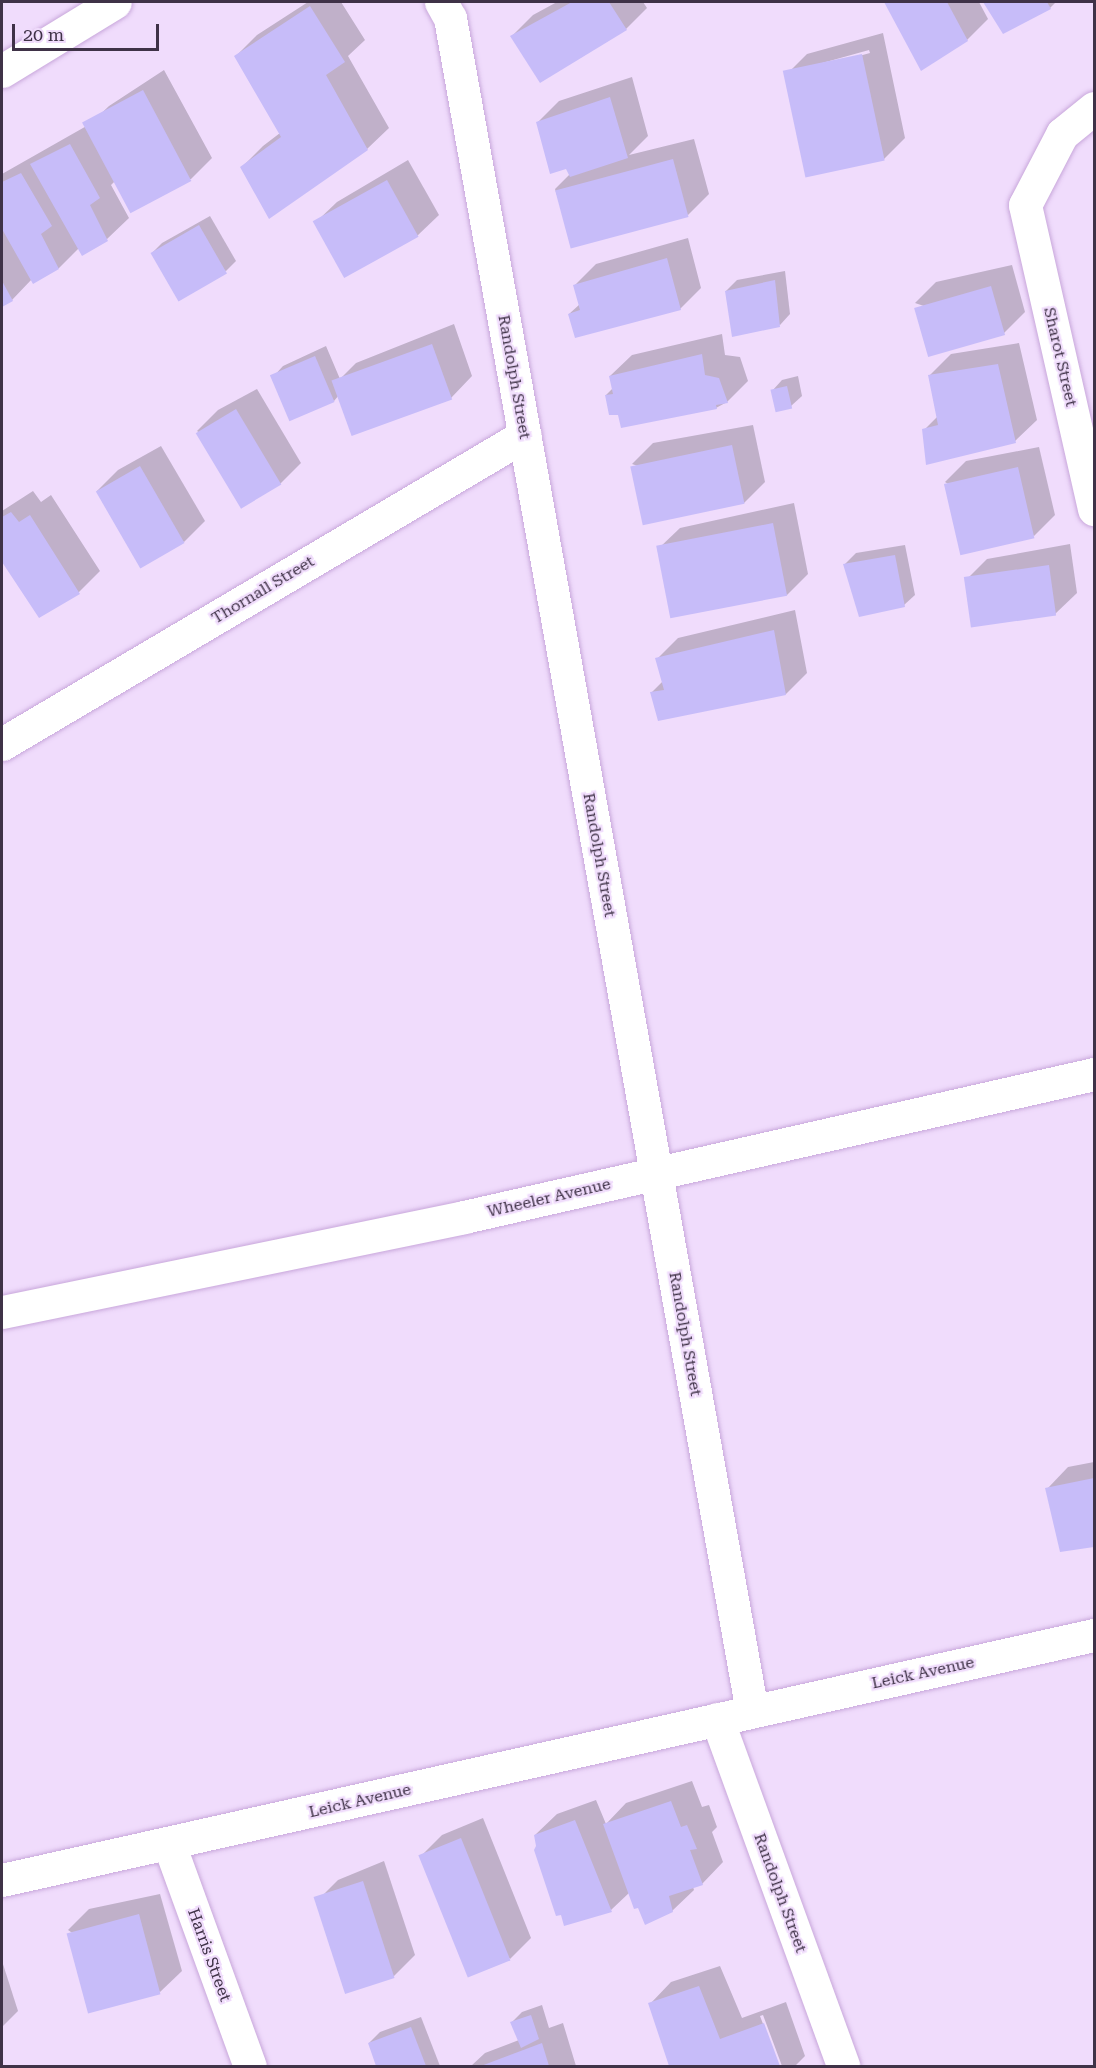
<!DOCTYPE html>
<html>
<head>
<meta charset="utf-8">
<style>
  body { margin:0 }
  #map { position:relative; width:1096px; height:2068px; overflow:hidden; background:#f0dcfc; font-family:"Roboto Serif",serif }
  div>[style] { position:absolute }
  .shadow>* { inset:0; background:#0003 }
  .building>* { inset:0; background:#c7bcf9; transform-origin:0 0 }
  .roads { filter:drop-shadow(0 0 2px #c8a7db) drop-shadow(0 0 2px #c8a7db) }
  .minor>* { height:33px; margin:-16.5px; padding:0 16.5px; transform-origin:16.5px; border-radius:16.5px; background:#fff }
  span { translate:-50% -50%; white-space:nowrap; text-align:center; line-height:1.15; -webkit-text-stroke:4.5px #f0dcfc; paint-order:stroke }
  .street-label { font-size:16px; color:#3f3247 }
  .frame { position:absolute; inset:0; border:3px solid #3f3247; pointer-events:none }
  .scale { position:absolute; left:12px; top:24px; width:147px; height:27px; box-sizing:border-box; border:3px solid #3f3247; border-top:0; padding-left:8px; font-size:18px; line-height:21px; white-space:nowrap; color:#3f3247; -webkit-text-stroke:4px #f0dcfc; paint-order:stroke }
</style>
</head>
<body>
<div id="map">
  <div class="shadow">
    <i style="clip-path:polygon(308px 2px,341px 2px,365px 40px,348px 56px,389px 128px,367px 149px,242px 167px,263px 146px,280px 133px,236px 56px,257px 35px)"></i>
    <i style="clip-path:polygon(557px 2px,643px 2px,647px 8px,626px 29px,512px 36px,533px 15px)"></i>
    <i style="clip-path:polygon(886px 2px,979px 2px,988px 19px,967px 40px)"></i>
    <i style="clip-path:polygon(984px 2px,1056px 2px,1050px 8px,1004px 32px)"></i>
    <i style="clip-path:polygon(evenodd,883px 33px,905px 138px,884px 159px,786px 75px,807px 54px,883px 33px,869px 50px,870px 53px,808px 70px,808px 67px,869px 50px)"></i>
    <i style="clip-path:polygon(164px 70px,212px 158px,191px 179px,118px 178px,111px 185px,129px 218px,107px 239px,83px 254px,79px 248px,59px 268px,34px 282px,32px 279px,12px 300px,2px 306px,2px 174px,90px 124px,109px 106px)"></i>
    <i style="clip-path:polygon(632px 77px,648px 136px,629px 155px,694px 139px,709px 194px,688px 215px,573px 247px,555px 189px,570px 174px,538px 122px,559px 101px)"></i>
    <i style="clip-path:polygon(408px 160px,439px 215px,417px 236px,315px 223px,337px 202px)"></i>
    <i style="clip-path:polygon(210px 216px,236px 261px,226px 271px,152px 253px,162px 243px)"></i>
    <i style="clip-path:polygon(688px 238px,701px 288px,680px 309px,569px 314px,580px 304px,575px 285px,596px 264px)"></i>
    <i style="clip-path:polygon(1012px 265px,1025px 312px,1004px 333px,915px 303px,936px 282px)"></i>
    <i style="clip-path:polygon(785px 271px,790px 314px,780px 325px,726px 291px,737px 280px)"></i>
    <i style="clip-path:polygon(454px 324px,472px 376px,451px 398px,339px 395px,334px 401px,273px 377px,283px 366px,326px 346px,340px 379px,356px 363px)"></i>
    <i style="clip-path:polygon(722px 334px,725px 355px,740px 357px,748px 381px,727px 402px,716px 408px,619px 413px,606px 395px,613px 388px,610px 376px,632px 355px)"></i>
    <i style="clip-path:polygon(1019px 343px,1037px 420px,1015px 441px,924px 430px,938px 416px,930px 375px,951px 354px)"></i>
    <i style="clip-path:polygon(798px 376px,802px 396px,791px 406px,772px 391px,782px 380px)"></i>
    <i style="clip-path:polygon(257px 389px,301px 463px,280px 484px,197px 431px,218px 410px)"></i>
    <i style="clip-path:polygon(753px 425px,765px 482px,744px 503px,632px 464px,653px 443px)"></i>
    <i style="clip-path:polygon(161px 446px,205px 521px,184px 542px,97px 491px,118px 470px)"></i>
    <i style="clip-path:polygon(1039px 447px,1055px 515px,1034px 536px,945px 482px,966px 461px)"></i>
    <i style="clip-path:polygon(33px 491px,41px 502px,51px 495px,100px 571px,79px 592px,39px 616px,2px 559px,2px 511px)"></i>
    <i style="clip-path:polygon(794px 503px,808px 574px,787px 595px,658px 549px,680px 528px)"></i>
    <i style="clip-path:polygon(1070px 544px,1077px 593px,1055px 614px,966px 580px,987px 559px)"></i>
    <i style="clip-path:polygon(905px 545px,915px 595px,904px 605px,845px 564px,856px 553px)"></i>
    <i style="clip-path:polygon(795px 610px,807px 673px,786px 694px,652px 692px,663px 681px,657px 659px,678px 638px)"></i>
    <i style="clip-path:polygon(1094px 1462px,1094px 1545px,1061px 1550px,1047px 1489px,1068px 1467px)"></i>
    <i style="clip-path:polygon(692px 1781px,702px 1807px,709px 1805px,717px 1827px,712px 1832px,723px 1862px,702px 1884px,693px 1887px,694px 1890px,672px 1911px,630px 1892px,611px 1910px,537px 1846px,535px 1835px,557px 1814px,596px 1800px,606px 1824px,626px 1803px)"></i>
    <i style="clip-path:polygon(483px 1818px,531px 1938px,510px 1959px,421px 1856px,442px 1835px)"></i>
    <i style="clip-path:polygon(384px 1861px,415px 1955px,393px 1977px,317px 1901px,338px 1880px)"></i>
    <i style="clip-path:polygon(160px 1894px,182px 1971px,160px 1992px,68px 1930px,89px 1909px)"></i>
    <i style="clip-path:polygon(2px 1961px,18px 2011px,2px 2027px)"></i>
    <i style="clip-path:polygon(720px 1966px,742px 2018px,786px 2002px,805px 2056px,795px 2066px,782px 2066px,763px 2015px,760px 2016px,779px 2066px,670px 2066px,650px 2004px,671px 1982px)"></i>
    <i style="clip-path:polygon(542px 2005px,549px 2028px,563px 2023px,576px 2066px,471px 2066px,485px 2053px,519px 2040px,512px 2022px,522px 2012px)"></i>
    <i style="clip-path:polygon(421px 2017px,440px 2066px,377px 2066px,369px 2043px,380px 2032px)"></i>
  </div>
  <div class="building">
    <i style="clip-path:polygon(572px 2px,609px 2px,627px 30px,540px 83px,510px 36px)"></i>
    <i style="clip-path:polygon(884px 2px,947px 2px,968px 41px,921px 71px)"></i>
    <i style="clip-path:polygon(983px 2px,1047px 2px,1051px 9px,1003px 34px)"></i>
    <i style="clip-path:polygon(310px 6px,345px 62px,326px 75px,368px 150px,269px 219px,240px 167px,281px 137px,234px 56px)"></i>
    <i style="left:862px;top:54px;width:109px;height:81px;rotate:78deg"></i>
    <i style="left:143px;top:90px;width:103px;height:69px;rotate:62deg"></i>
    <i style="clip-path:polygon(610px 97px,628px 158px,570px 177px,566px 169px,550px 174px,536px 122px)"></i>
    <i style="clip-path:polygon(70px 144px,100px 198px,90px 205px,108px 241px,82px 256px,30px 164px)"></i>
    <i style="left:673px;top:159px;width:60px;height:122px;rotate:75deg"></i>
    <i style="clip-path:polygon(21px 173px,52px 226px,41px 234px,59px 269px,33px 284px,2px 229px,2px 182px)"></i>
    <i style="left:387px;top:180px;width:65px;height:85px;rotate:61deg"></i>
    <i style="left:199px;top:225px;width:56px;height:56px;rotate:60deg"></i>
    <i style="clip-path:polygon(667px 258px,681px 310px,575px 338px,568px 314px,580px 310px,573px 285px)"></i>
    <i style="clip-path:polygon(775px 280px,780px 327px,732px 337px,725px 291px)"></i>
    <i style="clip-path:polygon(2px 281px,13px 301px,2px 307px)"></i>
    <i style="left:991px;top:286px;width:51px;height:80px;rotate:74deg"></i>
    <i style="left:432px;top:344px;width:59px;height:107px;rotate:70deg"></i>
    <i style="clip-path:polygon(702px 354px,705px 375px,719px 378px,728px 403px,716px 405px,717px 409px,621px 428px,618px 415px,609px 415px,605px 395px,613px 394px,609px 376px)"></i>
    <i style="left:315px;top:356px;width:50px;height:49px;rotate:67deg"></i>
    <i style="clip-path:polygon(998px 364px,1016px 443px,926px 465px,922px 429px,938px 425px,928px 375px)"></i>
    <i style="left:787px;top:386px;width:23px;height:17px;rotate:77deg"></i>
    <i style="left:236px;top:409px;width:88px;height:47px;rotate:59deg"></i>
    <i style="left:732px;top:445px;width:60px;height:104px;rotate:78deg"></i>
    <i style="left:140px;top:466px;width:89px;height:51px;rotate:60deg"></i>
    <i style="left:1018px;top:467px;width:73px;height:76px;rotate:77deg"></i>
    <i style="clip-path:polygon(11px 512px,19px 522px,30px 515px,80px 594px,39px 618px,2px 562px,2px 517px)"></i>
    <i style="left:773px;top:523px;width:74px;height:119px;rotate:79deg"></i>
    <i style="clip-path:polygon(895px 555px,905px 607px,859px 617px,843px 564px)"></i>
    <i style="left:1049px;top:565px;width:51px;height:86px;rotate:82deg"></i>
    <i style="clip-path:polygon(774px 630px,786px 695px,658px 721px,650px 692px,664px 690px,655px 658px)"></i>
    <i style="clip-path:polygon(1094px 1478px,1094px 1547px,1060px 1552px,1045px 1488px)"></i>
    <i style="clip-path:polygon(671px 1801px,681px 1827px,687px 1825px,697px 1849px,690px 1850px,703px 1885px,669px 1896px,673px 1912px,645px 1925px,638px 1908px,634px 1909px,603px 1824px)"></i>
    <i style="clip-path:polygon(575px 1820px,612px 1912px,564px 1926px,561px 1915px,556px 1916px,534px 1850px,536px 1846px,534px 1835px)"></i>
    <i style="left:461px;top:1838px;width:132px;height:46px;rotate:68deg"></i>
    <i style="left:363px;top:1881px;width:102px;height:52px;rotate:72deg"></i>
    <i style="left:139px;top:1914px;width:83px;height:75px;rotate:75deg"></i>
    <i style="clip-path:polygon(699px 1986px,720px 2039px,764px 2023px,780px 2066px,669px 2066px,648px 2003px)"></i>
    <i style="clip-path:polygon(531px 2015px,539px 2039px,521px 2048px,510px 2022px)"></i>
    <i style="clip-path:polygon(411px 2027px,426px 2066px,376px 2066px,368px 2043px)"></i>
    <i style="clip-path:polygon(542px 2043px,549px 2066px,481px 2066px)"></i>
  </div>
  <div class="roads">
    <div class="minor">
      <i style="left:441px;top:2px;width:18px;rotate:61deg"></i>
      <i style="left:450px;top:18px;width:1720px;rotate:79.89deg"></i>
      <i style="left:2px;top:71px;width:132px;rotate:-31.4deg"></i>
      <i style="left:1094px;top:108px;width:41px;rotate:140.9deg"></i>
      <i style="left:1062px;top:134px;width:80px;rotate:117.5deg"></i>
      <i style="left:1025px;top:205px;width:312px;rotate:77.2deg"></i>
      <i style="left:2px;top:744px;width:607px;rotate:-30.58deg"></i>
      <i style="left:2px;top:1312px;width:472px;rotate:-11.6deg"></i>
      <i style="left:464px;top:1217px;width:646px;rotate:-12.79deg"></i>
      <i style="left:717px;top:1719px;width:369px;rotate:70deg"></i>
      <i style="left:169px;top:1844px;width:236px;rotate:70deg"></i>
      <i style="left:2px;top:1880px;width:1119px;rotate:-12.65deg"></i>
    </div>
  </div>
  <div class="street-label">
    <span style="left:1060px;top:357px;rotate:77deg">Sharot Street</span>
    <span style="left:514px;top:377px;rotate:80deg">Randolph Street</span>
    <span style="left:263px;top:590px;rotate:-31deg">Thornall Street</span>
    <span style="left:599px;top:855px;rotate:80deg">Randolph Street</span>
    <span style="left:549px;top:1198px;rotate:-13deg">Wheeler Avenue</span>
    <span style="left:685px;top:1334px;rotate:80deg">Randolph Street</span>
    <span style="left:923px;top:1673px;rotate:-12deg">Leick Avenue</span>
    <span style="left:360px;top:1801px;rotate:-13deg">Leick Avenue</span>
    <span style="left:780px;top:1893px;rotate:70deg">Randolph Street</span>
    <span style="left:209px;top:1955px;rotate:70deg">Harris Street</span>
  </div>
  <div class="frame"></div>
  <div class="scale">20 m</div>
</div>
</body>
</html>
